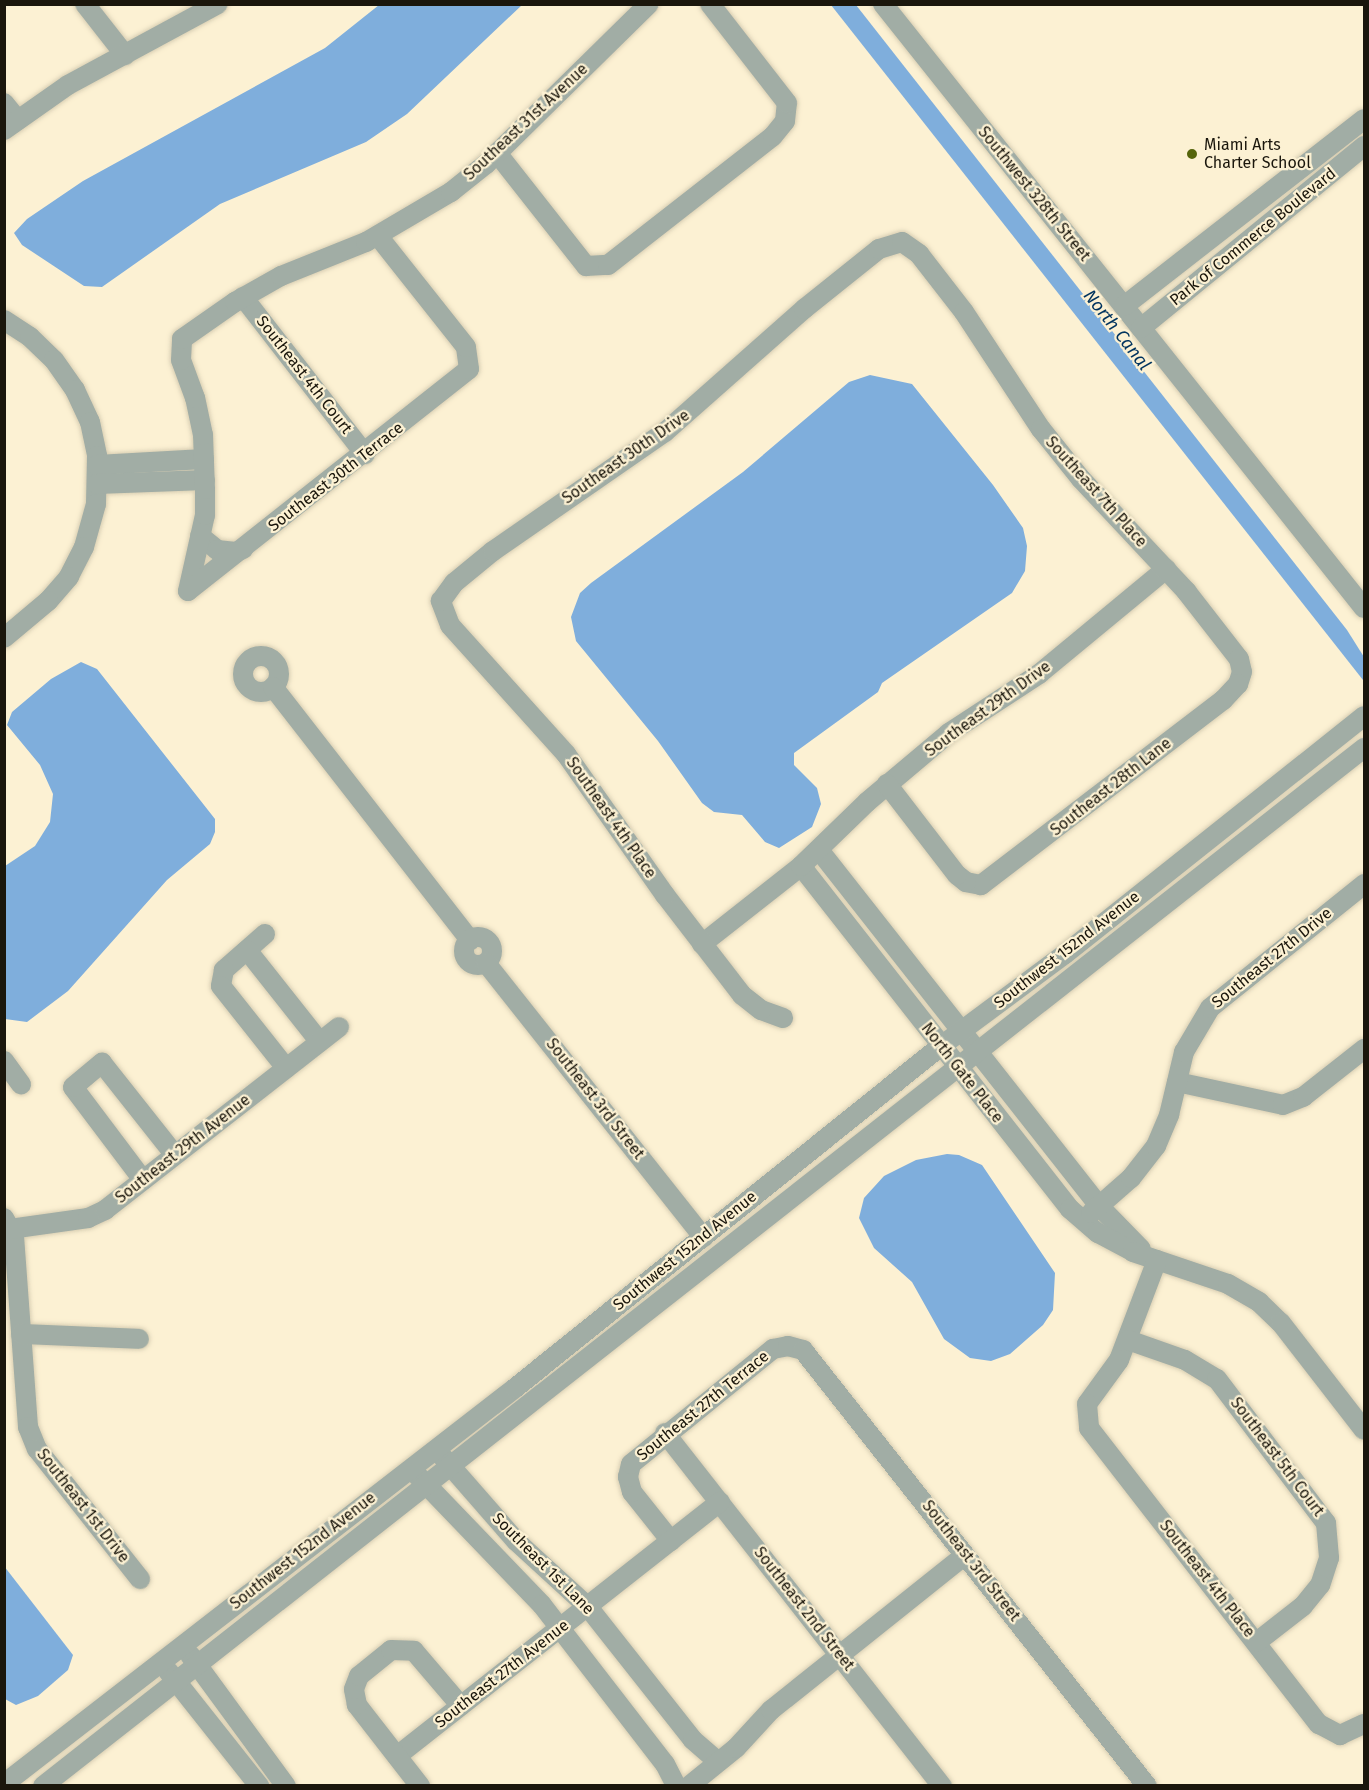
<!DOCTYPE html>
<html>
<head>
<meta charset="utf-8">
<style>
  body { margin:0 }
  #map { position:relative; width:1369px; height:1790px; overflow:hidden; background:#fcf1d3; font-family:"Fira Sans",sans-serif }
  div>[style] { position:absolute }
  .water>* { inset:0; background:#7faedc }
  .roads { filter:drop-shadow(0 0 2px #d8ceb3) drop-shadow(0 0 2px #d8ceb3) }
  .minor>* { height:20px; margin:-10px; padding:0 10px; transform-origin:10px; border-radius:10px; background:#a1ada5 }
  .minor>.ring { margin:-10px; padding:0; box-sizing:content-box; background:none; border:20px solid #a1ada5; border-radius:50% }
  .dots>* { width:16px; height:16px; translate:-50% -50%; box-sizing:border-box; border:3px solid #fcf1d3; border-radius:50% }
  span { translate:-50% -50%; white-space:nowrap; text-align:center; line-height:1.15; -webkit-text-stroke:4.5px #fcf1d3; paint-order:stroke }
  .street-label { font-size:16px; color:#1a160c }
  .poi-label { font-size:16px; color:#1a160c }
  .left { translate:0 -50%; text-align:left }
  .water-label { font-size:18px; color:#00335e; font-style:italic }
  .frame { position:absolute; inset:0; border:6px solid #1a160c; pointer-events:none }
</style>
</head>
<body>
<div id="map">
  <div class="water">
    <i style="clip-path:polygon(379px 5px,522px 5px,407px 114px,366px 142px,220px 204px,102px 287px,84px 286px,22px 245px,14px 233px,27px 219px,83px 181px,325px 48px)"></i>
    <i style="clip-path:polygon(831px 5px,856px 5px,1347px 630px,1364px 657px,1363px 680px)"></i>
    <i style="clip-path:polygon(870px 375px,912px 384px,993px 485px,1023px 528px,1027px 546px,1025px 571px,1012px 593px,882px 683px,878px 692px,794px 753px,794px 765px,817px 788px,821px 804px,812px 827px,779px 848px,765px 842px,742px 815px,714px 812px,702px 803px,658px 741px,576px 641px,571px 617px,580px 593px,591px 583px,743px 472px,849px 382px)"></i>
    <i style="clip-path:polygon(81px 662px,97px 669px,215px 819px,215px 832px,210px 844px,167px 880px,68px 991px,27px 1022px,5px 1019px,5px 866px,35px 846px,50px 822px,53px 794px,40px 765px,7px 725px,12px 712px,51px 679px)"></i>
    <i style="clip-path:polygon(947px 1154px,959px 1155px,982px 1165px,1055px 1273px,1053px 1310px,1043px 1325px,1010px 1354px,991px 1361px,970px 1358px,944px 1339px,912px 1282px,874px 1248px,859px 1218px,864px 1198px,884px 1176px,916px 1160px)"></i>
    <i style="clip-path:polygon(4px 1566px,73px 1655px,68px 1670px,38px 1696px,16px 1705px,5px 1699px)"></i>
  </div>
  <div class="roads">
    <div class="minor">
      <i style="left:85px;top:4px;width:65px;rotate:51.9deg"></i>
      <i style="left:883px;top:4px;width:772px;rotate:51.47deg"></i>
      <i style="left:4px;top:103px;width:22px;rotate:51deg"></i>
      <i style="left:4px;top:130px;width:78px;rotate:-35.1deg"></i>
      <i style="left:68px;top:85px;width:170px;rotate:-28.4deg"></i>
      <i style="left:497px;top:153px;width:144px;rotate:51.8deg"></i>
      <i style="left:586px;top:266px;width:22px;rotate:-3deg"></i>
      <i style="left:608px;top:265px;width:209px;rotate:-38deg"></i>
      <i style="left:773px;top:136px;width:19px;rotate:-51deg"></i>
      <i style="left:785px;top:121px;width:18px;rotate:-84deg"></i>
      <i style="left:787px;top:103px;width:125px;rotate:-127.9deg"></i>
      <i style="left:243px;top:297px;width:199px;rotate:52.2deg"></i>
      <i style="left:1124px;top:306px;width:304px;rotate:-37.9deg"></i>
      <i style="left:4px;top:320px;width:31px;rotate:33deg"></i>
      <i style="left:30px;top:337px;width:33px;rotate:44deg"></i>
      <i style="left:54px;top:360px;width:37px;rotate:55deg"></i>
      <i style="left:75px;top:390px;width:35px;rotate:65deg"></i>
      <i style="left:90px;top:422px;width:35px;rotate:78deg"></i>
      <i style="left:97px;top:456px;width:48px;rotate:91.2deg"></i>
      <i style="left:96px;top:504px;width:45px;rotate:105.6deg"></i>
      <i style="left:84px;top:547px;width:34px;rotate:117deg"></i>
      <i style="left:69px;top:577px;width:32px;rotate:131deg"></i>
      <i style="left:48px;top:601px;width:57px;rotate:139.9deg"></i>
      <i style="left:1141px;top:328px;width:288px;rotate:-39.2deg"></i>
      <i style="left:97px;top:465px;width:107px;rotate:-3.2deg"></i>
      <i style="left:97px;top:484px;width:108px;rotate:-2.1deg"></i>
      <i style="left:200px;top:536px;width:22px;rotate:39deg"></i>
      <i style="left:217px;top:550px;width:19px;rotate:6deg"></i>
      <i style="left:236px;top:552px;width:8px;rotate:-23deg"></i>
      <i style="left:188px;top:591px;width:78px;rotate:-77.4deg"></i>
      <i style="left:205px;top:515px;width:26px;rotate:-90deg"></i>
      <i style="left:205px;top:489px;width:54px;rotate:-92.1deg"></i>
      <i style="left:203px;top:435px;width:38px;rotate:-102deg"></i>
      <i style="left:195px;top:398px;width:40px;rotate:-110.2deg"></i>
      <i style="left:181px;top:360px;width:21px;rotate:-87deg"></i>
      <i style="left:182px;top:339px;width:65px;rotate:-34.9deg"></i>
      <i style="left:235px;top:302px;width:53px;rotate:-29.5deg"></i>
      <i style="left:281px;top:276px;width:92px;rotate:-21.8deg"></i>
      <i style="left:366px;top:242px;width:99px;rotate:-30.5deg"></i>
      <i style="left:451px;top:192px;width:45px;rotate:-38.7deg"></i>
      <i style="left:486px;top:164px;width:228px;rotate:-44.5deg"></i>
      <i style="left:188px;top:591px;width:358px;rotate:-38.3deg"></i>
      <i style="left:469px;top:369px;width:22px;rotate:-98deg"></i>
      <i style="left:466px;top:347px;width:142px;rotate:-128.4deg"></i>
      <i class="ring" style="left:243px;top:656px;width:16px;height:16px"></i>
      <i style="left:273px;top:687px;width:321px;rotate:52.1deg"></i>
      <i style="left:819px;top:850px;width:453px;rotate:51.8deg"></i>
      <i style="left:1099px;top:1206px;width:60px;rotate:45.7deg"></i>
      <i style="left:801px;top:866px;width:436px;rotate:51.9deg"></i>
      <i style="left:1070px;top:1209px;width:37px;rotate:41deg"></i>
      <i style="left:1098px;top:1233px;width:40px;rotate:28deg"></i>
      <i style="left:1133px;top:1252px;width:100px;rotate:18.6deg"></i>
      <i style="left:1228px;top:1284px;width:36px;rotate:30deg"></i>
      <i style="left:1259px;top:1302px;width:30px;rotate:44deg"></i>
      <i style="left:1281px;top:1323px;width:135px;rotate:52.2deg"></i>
      <i style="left:265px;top:934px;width:55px;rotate:138.7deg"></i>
      <i style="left:224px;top:970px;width:16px;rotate:101deg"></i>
      <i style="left:221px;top:986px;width:105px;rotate:51.6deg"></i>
      <i class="ring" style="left:464px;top:937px;width:8px;height:8px"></i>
      <i style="left:702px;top:944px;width:126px;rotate:-38.2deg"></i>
      <i style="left:801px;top:866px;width:92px;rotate:-44.1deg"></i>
      <i style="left:867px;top:802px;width:107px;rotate:-40.1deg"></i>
      <i style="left:949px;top:733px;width:108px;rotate:-33.2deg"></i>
      <i style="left:1039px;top:674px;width:165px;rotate:-39.6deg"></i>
      <i style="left:247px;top:950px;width:117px;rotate:51.6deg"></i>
      <i style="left:486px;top:963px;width:350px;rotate:51.6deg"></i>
      <i style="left:783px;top:1018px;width:23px;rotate:-160deg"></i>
      <i style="left:761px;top:1010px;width:24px;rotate:-142deg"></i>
      <i style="left:742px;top:995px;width:126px;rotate:-127.6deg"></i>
      <i style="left:665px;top:895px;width:172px;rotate:-125.1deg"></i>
      <i style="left:566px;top:754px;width:173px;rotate:-132deg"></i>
      <i style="left:450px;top:625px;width:26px;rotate:-111deg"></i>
      <i style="left:441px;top:601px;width:22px;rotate:-54deg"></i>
      <i style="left:454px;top:583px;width:50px;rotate:-39.4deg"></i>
      <i style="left:493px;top:551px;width:209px;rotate:-34.7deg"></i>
      <i style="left:665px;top:432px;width:186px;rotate:-41.5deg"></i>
      <i style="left:804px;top:309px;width:96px;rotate:-38.7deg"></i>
      <i style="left:879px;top:249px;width:24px;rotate:-17deg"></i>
      <i style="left:902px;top:242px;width:21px;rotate:35deg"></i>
      <i style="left:919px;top:254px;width:73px;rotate:52.2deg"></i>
      <i style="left:964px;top:312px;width:140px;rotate:56.7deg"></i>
      <i style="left:1041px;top:429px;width:64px;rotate:51.3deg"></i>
      <i style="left:1081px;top:479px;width:154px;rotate:46.8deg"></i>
      <i style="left:1186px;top:591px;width:86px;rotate:52.1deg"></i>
      <i style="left:1239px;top:659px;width:13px;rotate:77deg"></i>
      <i style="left:1242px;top:672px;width:13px;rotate:108deg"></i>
      <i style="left:1238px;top:684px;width:22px;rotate:133deg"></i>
      <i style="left:1223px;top:700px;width:305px;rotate:142.6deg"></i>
      <i style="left:981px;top:885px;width:15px;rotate:-169deg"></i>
      <i style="left:966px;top:882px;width:11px;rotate:-142deg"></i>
      <i style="left:957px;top:875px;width:115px;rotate:-127.6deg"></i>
      <i style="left:4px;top:1061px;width:29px;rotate:54deg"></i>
      <i style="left:1177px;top:1082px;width:108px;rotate:12.2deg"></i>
      <i style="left:1283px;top:1105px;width:22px;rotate:-22deg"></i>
      <i style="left:1303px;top:1097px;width:78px;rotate:-38.2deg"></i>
      <i style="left:143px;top:1180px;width:116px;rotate:-127deg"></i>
      <i style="left:73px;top:1087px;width:38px;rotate:-40deg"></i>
      <i style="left:102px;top:1063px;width:117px;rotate:51.6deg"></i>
      <i style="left:1091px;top:1213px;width:53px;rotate:-41.2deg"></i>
      <i style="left:1131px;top:1178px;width:41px;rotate:-52deg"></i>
      <i style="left:1156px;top:1146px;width:34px;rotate:-67deg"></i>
      <i style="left:1169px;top:1115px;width:65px;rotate:-76.6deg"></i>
      <i style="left:1184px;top:1052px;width:51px;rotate:-59.4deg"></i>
      <i style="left:1210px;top:1008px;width:198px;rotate:-38.8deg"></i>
      <i style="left:4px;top:1218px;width:21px;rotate:61deg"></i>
      <i style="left:14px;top:1236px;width:192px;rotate:85.8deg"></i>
      <i style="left:28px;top:1427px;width:24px;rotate:68deg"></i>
      <i style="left:37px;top:1449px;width:166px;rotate:51.6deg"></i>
      <i style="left:10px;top:1229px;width:79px;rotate:-8deg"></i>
      <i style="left:88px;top:1218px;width:19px;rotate:-25deg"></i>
      <i style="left:105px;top:1210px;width:297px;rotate:-38deg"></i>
      <i style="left:1157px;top:1260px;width:107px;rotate:110.8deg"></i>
      <i style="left:1119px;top:1360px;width:54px;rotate:126deg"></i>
      <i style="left:1087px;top:1404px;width:24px;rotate:85deg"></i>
      <i style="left:1089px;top:1428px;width:375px;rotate:52.2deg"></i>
      <i style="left:1319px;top:1724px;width:24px;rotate:28deg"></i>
      <i style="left:1340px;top:1735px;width:26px;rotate:-25deg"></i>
      <i style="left:21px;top:1334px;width:118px;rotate:2.4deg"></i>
      <i style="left:1128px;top:1340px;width:60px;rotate:19.3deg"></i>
      <i style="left:1185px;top:1360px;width:37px;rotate:31deg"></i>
      <i style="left:1217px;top:1379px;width:181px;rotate:52.9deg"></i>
      <i style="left:1326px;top:1523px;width:35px;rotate:85deg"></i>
      <i style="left:1329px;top:1558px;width:28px;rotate:108deg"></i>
      <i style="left:1320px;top:1585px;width:27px;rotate:129deg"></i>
      <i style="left:1303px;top:1606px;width:58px;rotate:142deg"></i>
      <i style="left:665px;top:1433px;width:449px;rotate:51.9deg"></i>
      <i style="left:441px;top:1455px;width:114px;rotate:48.9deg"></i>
      <i style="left:516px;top:1541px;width:98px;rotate:42.5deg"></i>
      <i style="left:588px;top:1607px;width:169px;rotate:51.7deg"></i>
      <i style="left:693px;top:1740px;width:33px;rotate:41deg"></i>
      <i style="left:417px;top:1475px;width:180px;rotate:46.1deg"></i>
      <i style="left:542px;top:1605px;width:201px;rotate:52.3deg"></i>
      <i style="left:665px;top:1764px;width:25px;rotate:63deg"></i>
      <i style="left:671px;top:1541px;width:63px;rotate:-128.5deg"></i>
      <i style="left:632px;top:1492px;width:16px;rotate:-105deg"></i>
      <i style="left:628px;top:1477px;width:13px;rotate:-77deg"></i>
      <i style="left:631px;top:1464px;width:183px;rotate:-39deg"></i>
      <i style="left:773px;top:1349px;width:15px;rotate:-11deg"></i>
      <i style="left:788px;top:1346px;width:16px;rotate:15deg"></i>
      <i style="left:803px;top:1350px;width:555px;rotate:51.73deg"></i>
      <i style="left:190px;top:1655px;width:162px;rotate:53.8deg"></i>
      <i style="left:168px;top:1671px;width:147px;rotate:51.6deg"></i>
      <i style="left:397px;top:1756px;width:411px;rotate:-38.2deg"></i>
      <i style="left:4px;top:1784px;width:646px;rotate:-37.77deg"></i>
      <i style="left:515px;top:1388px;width:546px;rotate:-38.76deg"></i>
      <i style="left:941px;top:1046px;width:154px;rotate:-36.6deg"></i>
      <i style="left:1065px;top:954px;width:382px;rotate:-38.5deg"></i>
      <i style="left:43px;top:1786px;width:1680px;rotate:-38.16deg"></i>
      <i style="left:420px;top:1786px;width:103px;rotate:-127.9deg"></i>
      <i style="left:357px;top:1705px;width:16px;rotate:-101deg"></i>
      <i style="left:354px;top:1689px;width:14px;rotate:-69deg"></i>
      <i style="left:359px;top:1676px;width:41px;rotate:-39.1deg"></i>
      <i style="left:391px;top:1650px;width:23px;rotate:2deg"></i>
      <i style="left:414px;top:1651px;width:72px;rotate:49.5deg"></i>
      <i style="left:689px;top:1786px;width:60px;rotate:-39deg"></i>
      <i style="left:736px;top:1748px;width:52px;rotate:-47.4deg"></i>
      <i style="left:771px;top:1710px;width:248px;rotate:-38.6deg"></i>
    </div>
  </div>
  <div class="dots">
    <i style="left:1192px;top:154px;background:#55640a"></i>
  </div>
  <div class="street-label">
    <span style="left:526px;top:122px;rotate:-43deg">Southeast 31st Avenue</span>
    <span style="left:1034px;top:194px;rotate:51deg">Southwest 328th Street</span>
    <span style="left:1253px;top:237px;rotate:-39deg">Park of Commerce Boulevard</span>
    <span style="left:304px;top:375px;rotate:52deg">Southeast 4th Court</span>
    <span style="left:626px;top:457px;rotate:-35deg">Southeast 30th Drive</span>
    <span style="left:336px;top:477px;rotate:-38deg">Southeast 30th Terrace</span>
    <span style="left:1096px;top:492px;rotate:48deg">Southeast 7th Place</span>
    <span style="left:988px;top:709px;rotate:-36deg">Southeast 29th Drive</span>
    <span style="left:1111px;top:787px;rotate:-38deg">Southeast 28th Lane</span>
    <span style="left:611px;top:818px;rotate:55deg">Southeast 4th Place</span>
    <span style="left:1067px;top:950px;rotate:-38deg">Southwest 152nd Avenue</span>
    <span style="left:1272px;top:958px;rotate:-39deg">Southeast 27th Drive</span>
    <span style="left:962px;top:1073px;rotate:52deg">North Gate Place</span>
    <span style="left:595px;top:1099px;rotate:52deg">Southeast 3rd Street</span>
    <span style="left:183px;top:1149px;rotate:-38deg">Southeast 29th Avenue</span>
    <span style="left:685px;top:1251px;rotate:-39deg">Southwest 152nd Avenue</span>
    <span style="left:703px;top:1406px;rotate:-39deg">Southeast 27th Terrace</span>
    <span style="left:1277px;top:1457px;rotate:53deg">Southeast 5th Court</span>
    <span style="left:83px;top:1506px;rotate:52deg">Southeast 1st Drive</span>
    <span style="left:303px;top:1551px;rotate:-38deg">Southwest 152nd Avenue</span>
    <span style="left:971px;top:1561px;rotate:52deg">Southeast 3rd Street</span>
    <span style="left:543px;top:1564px;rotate:45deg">Southeast 1st Lane</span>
    <span style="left:1207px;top:1579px;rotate:52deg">Southeast 4th Place</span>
    <span style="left:804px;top:1609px;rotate:52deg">Southeast 2nd Street</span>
    <span style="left:502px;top:1674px;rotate:-38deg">Southeast 27th Avenue</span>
  </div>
  <div class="poi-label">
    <span class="left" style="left:1204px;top:154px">Miami Arts<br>Charter School</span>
  </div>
  <div class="water-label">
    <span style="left:1117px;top:330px;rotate:52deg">North Canal</span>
  </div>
  <div class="frame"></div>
</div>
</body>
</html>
